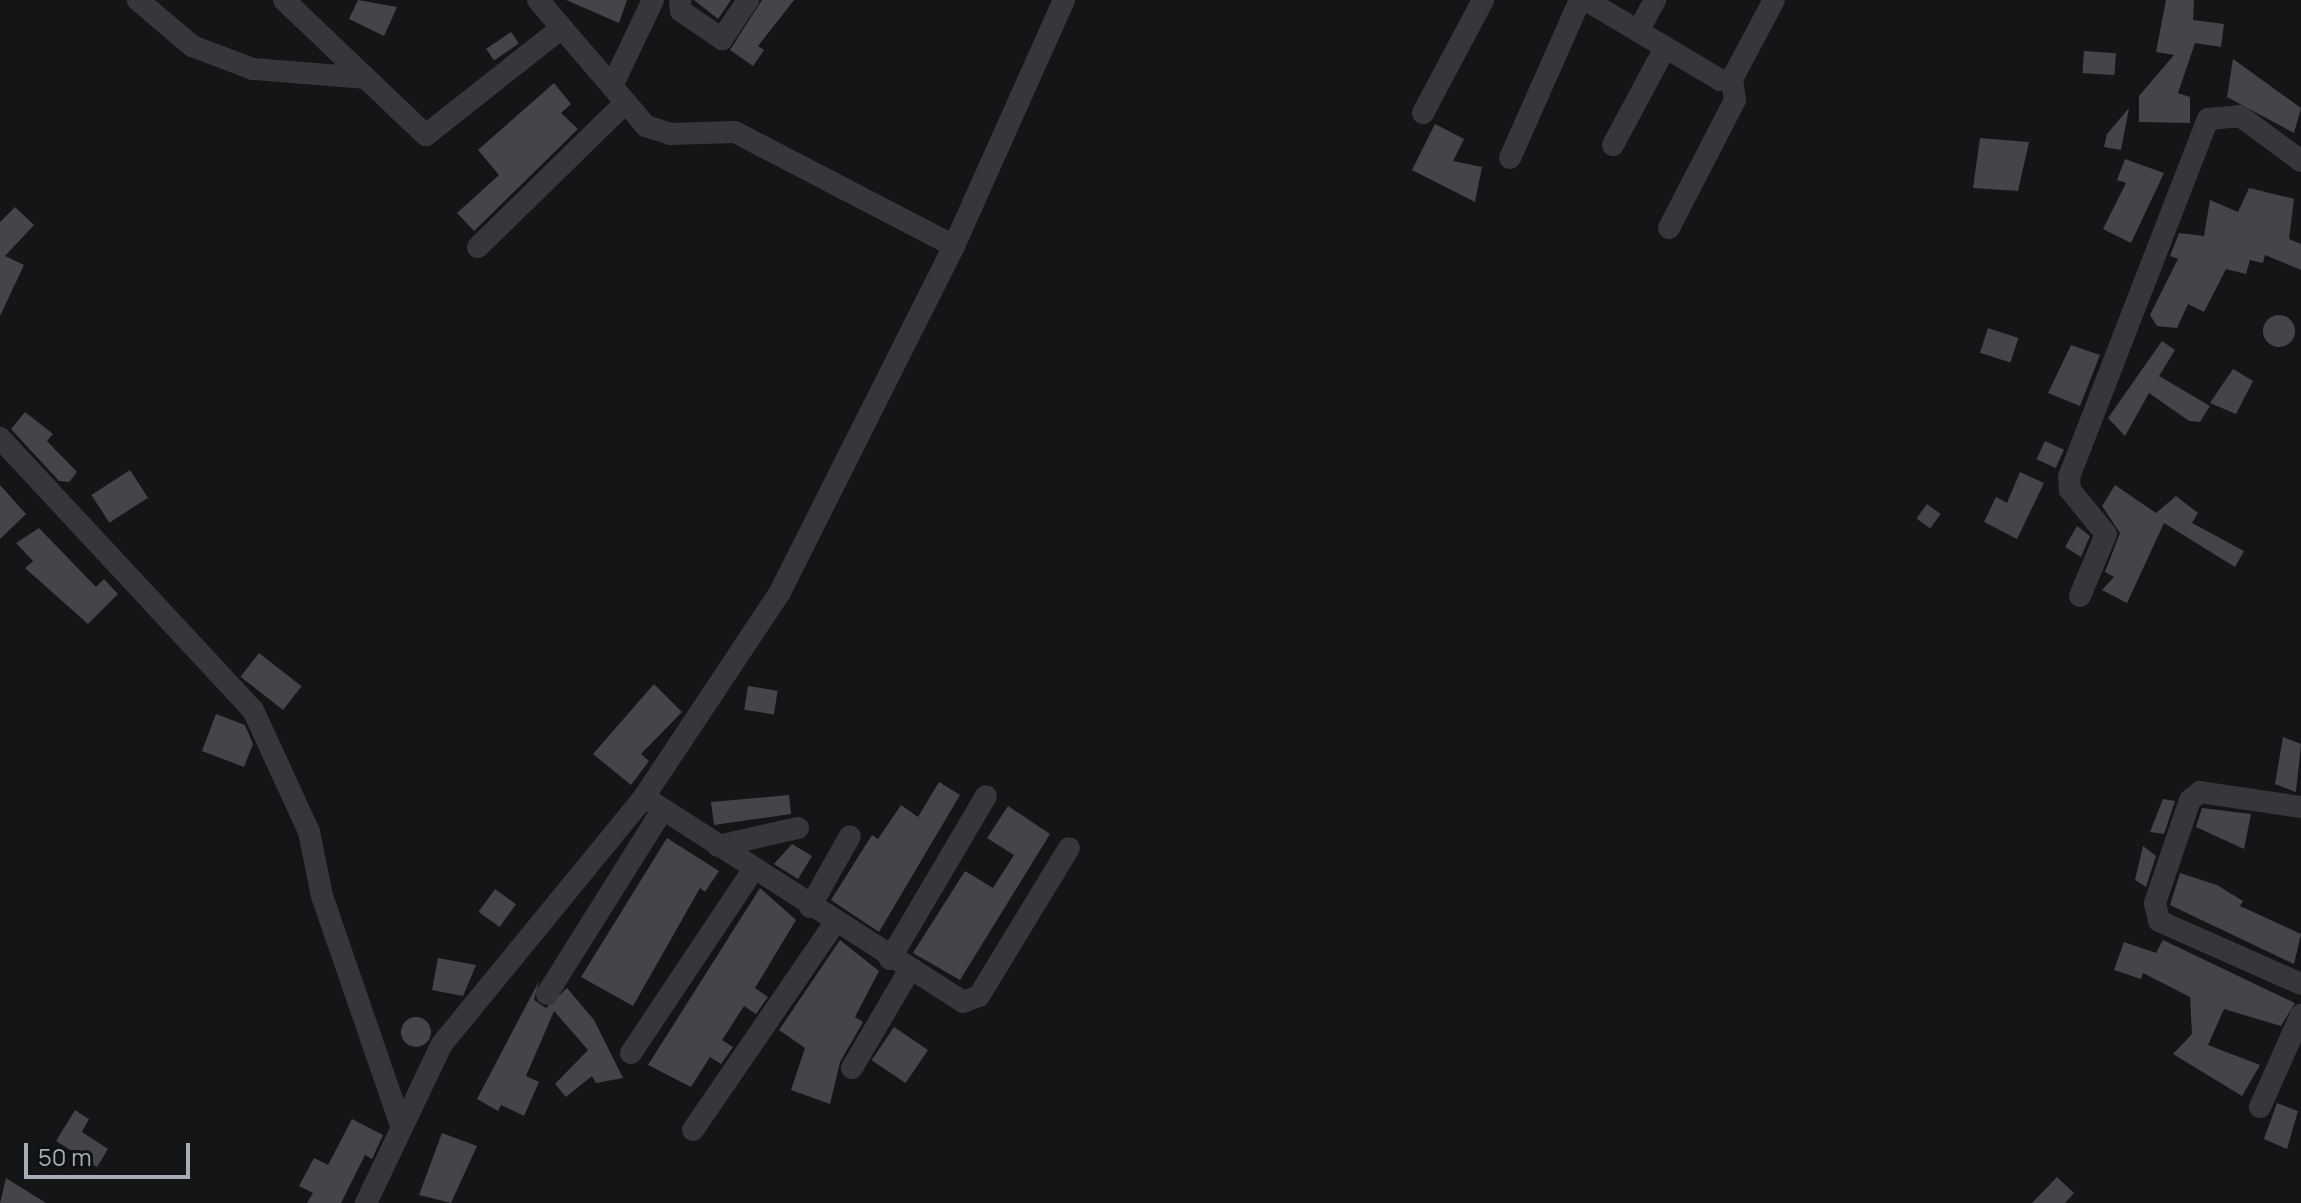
<!DOCTYPE html>
<html>
<head>
<meta charset="utf-8">
<style>
  body { margin:0 }
  #map { position:relative; width:2301px; height:1203px; overflow:hidden; background:#141516; font-family:Manrope,sans-serif }
  div>[style] { position:absolute }
  .building>* { inset:0; background:#434549; transform-origin:0 0 }
  .round { border-radius:50% }
  .street>* { height:22px; margin:-11px; padding:0 11px; transform-origin:11px; border-radius:11px; background:#36373a }
  span { translate:-50% -50%; white-space:nowrap; text-align:center; line-height:1.15; -webkit-text-stroke:6px #0f1011; paint-order:stroke }
  .scale { position:absolute; left:24px; top:1143px; width:166px; height:36px; box-sizing:border-box; border:4px solid #a8adb5; border-top:0; padding-left:10px; font-size:24px; line-height:28px; white-space:nowrap; color:#a8adb5; -webkit-text-stroke:6px #0f1011; paint-order:stroke }
</style>
</head>
<body>
<div id="map">
  <div class="building">
    <i style="clip-path:polygon(358px 0,397px 7px,384px 36px,349px 19px)"></i>
    <i style="clip-path:polygon(566px 0,627px 0,619px 23px)"></i>
    <i style="clip-path:polygon(694px 0,731px 0,718px 19px)"></i>
    <i style="clip-path:polygon(762px 0,794px 0,758px 46px,764px 50px,753px 66px,730px 50px)"></i>
    <i style="clip-path:polygon(2166px 0,2194px 0,2193px 20px,2224px 24px,2221px 47px,2195px 43px,2178px 93px,2190px 97px,2190px 123px,2139px 122px,2139px 96px,2174px 55px,2156px 52px)"></i>
    <i style="left:511px;top:32px;width:14px;height:30px;rotate:56deg"></i>
    <i style="left:2084px;top:51px;width:32px;height:22px;rotate:4deg"></i>
    <i style="clip-path:polygon(2233px 59px,2301px 108px,2294px 133px,2227px 97px)"></i>
    <i style="clip-path:polygon(554px 83px,571px 104px,561px 113px,578px 129px,474px 231px,457px 213px,499px 175px,478px 150px)"></i>
    <i style="clip-path:polygon(2129px 108px,2121px 150px,2104px 147px,2107px 134px)"></i>
    <i style="clip-path:polygon(1435px 124px,1464px 139px,1453px 161px,1482px 167px,1475px 202px,1412px 170px)"></i>
    <i style="clip-path:polygon(1980px 138px,2029px 142px,2018px 191px,1973px 188px)"></i>
    <i style="clip-path:polygon(2125px 159px,2164px 173px,2131px 243px,2103px 229px,2126px 183px,2117px 180px)"></i>
    <i style="clip-path:polygon(2249px 188px,2294px 199px,2289px 239px,2301px 244px,2301px 270px,2265px 255px,2263px 263px,2250px 260px,2246px 274px,2226px 269px,2204px 312px,2188px 304px,2177px 328px,2157px 326px,2150px 315px,2178px 259px,2170px 256px,2179px 233px,2204px 236px,2210px 200px,2238px 212px)"></i>
    <i style="clip-path:polygon(15px 207px,34px 225px,5px 256px,24px 265px,0 316px,0 222px)"></i>
    <i class="round" style="left:2263px;top:315px;width:32px;height:32px"></i>
    <i style="left:1988px;top:328px;width:32px;height:26px;rotate:18deg"></i>
    <i style="clip-path:polygon(2162px 341px,2175px 350px,2159px 376px,2210px 406px,2200px 422px,2189px 421px,2149px 393px,2125px 436px,2108px 418px)"></i>
    <i style="clip-path:polygon(2071px 345px,2100px 355px,2080px 406px,2048px 393px)"></i>
    <i style="clip-path:polygon(2233px 369px,2253px 381px,2236px 414px,2210px 403px)"></i>
    <i style="clip-path:polygon(25px 412px,53px 434px,47px 441px,77px 472px,69px 482px,59px 481px,11px 429px)"></i>
    <i style="left:2045px;top:441px;width:21px;height:20px;rotate:25deg"></i>
    <i style="left:130px;top:470px;width:33px;height:46px;rotate:57deg"></i>
    <i style="clip-path:polygon(2020px 472px,2044px 483px,2017px 539px,1984px 522px,1996px 497px,2007px 503px)"></i>
    <i style="clip-path:polygon(0 485px,26px 514px,0 539px)"></i>
    <i style="clip-path:polygon(2115px 485px,2156px 513px,2176px 496px,2198px 513px,2192px 523px,2244px 551px,2235px 567px,2164px 523px,2127px 603px,2102px 590px,2114px 577px,2105px 572px,2120px 533px,2102px 506px)"></i>
    <i style="left:1927px;top:504px;width:17px;height:18px;rotate:36deg"></i>
    <i style="clip-path:polygon(2077px 526px,2090px 536px,2081px 557px,2065px 547px)"></i>
    <i style="clip-path:polygon(39px 528px,96px 587px,104px 579px,118px 594px,88px 624px,25px 568px,33px 561px,16px 543px)"></i>
    <i style="left:259px;top:653px;width:54px;height:30px;rotate:38deg"></i>
    <i style="clip-path:polygon(654px 684px,682px 712px,641px 754px,649px 761px,631px 785px,593px 754px)"></i>
    <i style="left:748px;top:686px;width:30px;height:24px;rotate:9deg"></i>
    <i style="clip-path:polygon(216px 714px,245px 725px,253px 744px,244px 767px,202px 751px)"></i>
    <i style="clip-path:polygon(2283px 737px,2301px 744px,2296px 792px,2275px 784px)"></i>
    <i style="clip-path:polygon(939px 782px,960px 795px,879px 932px,831px 900px,872px 835px,878px 839px,901px 805px,918px 817px)"></i>
    <i style="clip-path:polygon(789px 795px,791px 814px,714px 825px,711px 802px)"></i>
    <i style="clip-path:polygon(2163px 799px,2175px 801px,2164px 834px,2150px 832px)"></i>
    <i style="clip-path:polygon(1008px 806px,1050px 834px,960px 980px,913px 953px,965px 871px,993px 888px,1014px 855px,987px 838px)"></i>
    <i style="clip-path:polygon(2202px 808px,2251px 814px,2244px 849px,2196px 827px)"></i>
    <i style="clip-path:polygon(667px 838px,719px 871px,705px 892px,700px 888px,633px 1006px,581px 977px)"></i>
    <i style="clip-path:polygon(792px 844px,812px 856px,798px 879px,774px 864px)"></i>
    <i style="clip-path:polygon(2143px 846px,2156px 856px,2146px 887px,2135px 880px)"></i>
    <i style="clip-path:polygon(2180px 873px,2217px 885px,2243px 901px,2240px 906px,2301px 934px,2294px 964px,2170px 905px)"></i>
    <i style="clip-path:polygon(760px 888px,796px 920px,755px 988px,768px 997px,756px 1014px,744px 1006px,722px 1040px,733px 1047px,721px 1064px,710px 1057px,691px 1087px,648px 1065px)"></i>
    <i style="left:495px;top:889px;width:26px;height:28px;rotate:36deg"></i>
    <i style="clip-path:polygon(840px 940px,879px 971px,855px 1017px,863px 1022px,840px 1062px,830px 1104px,791px 1090px,805px 1048px,779px 1030px)"></i>
    <i style="clip-path:polygon(2163px 940px,2295px 1003px,2281px 1026px,2224px 1009px,2208px 1045px,2260px 1065px,2242px 1096px,2173px 1054px,2192px 1034px,2190px 997px,2143px 973px,2141px 979px,2114px 970px,2124px 942px,2156px 953px)"></i>
    <i style="clip-path:polygon(438px 958px,476px 965px,463px 996px,432px 990px)"></i>
    <i style="clip-path:polygon(539px 981px,534px 1000px,546px 1008px,567px 988px,594px 1020px,623px 1078px,596px 1083px,592px 1076px,566px 1097px,555px 1084px,588px 1050px,554px 1011px,526px 1076px,539px 1082px,524px 1116px,501px 1105px,498px 1111px,477px 1099px)"></i>
    <i class="round" style="left:401px;top:1017px;width:30px;height:30px"></i>
    <i style="left:894px;top:1027px;width:41px;height:40px;rotate:34deg"></i>
    <i style="clip-path:polygon(2277px 1103px,2298px 1111px,2287px 1149px,2264px 1139px)"></i>
    <i style="clip-path:polygon(75px 1110px,89px 1119px,82px 1132px,108px 1149px,97px 1167px,56px 1141px)"></i>
    <i style="clip-path:polygon(352px 1119px,383px 1135px,372px 1159px,365px 1155px,341px 1203px,307px 1203px,313px 1193px,299px 1186px,314px 1158px,328px 1165px)"></i>
    <i style="clip-path:polygon(442px 1133px,477px 1146px,451px 1203px,419px 1195px)"></i>
    <i style="clip-path:polygon(2057px 1177px,2074px 1193px,2065px 1203px,2032px 1203px)"></i>
    <i style="clip-path:polygon(6px 1178px,46px 1203px,0 1203px)"></i>
  </div>
  <div class="street">
    <i style="left:138px;top:0;width:71px;rotate:40.4deg"></i>
    <i style="left:192px;top:46px;width:65px;rotate:20.7deg"></i>
    <i style="left:253px;top:69px;width:111px;rotate:4.6deg"></i>
    <i style="left:284px;top:0;width:196px;rotate:43.6deg"></i>
    <i style="left:426px;top:135px;width:171px;rotate:-38.3deg"></i>
    <i style="left:538px;top:0;width:166px;rotate:49.4deg"></i>
    <i style="left:646px;top:126px;width:25px;rotate:18deg"></i>
    <i style="left:670px;top:134px;width:65px;rotate:-1.8deg"></i>
    <i style="left:735px;top:132px;width:247px;rotate:27.5deg"></i>
    <i style="left:680px;top:0;width:11px;rotate:85deg"></i>
    <i style="left:681px;top:11px;width:50px;rotate:34.3deg"></i>
    <i style="left:722px;top:39px;width:47px;rotate:-56.3deg"></i>
    <i style="left:1586px;top:0;width:156px;rotate:30.8deg"></i>
    <i style="left:1720px;top:80px;width:12px;rotate:-5deg"></i>
    <i style="left:1638px;top:31px;width:35px;rotate:-61deg"></i>
    <i style="left:612px;top:86px;width:95px;rotate:-64.5deg"></i>
    <i style="left:1423px;top:113px;width:128px;rotate:-62deg"></i>
    <i style="left:1613px;top:145px;width:110px;rotate:-61.8deg"></i>
    <i style="left:1510px;top:158px;width:173px;rotate:-66.1deg"></i>
    <i style="left:1669px;top:228px;width:144px;rotate:-62.7deg"></i>
    <i style="left:1735px;top:100px;width:21px;rotate:-98deg"></i>
    <i style="left:1732px;top:79px;width:89px;rotate:-62deg"></i>
    <i style="left:478px;top:247px;width:204px;rotate:-44.4deg"></i>
    <i style="left:0;top:438px;width:371px;rotate:47.1deg"></i>
    <i style="left:253px;top:710px;width:134px;rotate:65.3deg"></i>
    <i style="left:309px;top:832px;width:65px;rotate:78.5deg"></i>
    <i style="left:322px;top:896px;width:243px;rotate:71deg"></i>
    <i style="left:2080px;top:596px;width:67px;rotate:-67.2deg"></i>
    <i style="left:2106px;top:534px;width:57px;rotate:-129.3deg"></i>
    <i style="left:2070px;top:490px;width:13px;rotate:-94deg"></i>
    <i style="left:2069px;top:477px;width:384px;rotate:-68.8deg"></i>
    <i style="left:2208px;top:119px;width:32px;rotate:-5deg"></i>
    <i style="left:2240px;top:116px;width:76px;rotate:36.4deg"></i>
    <i style="left:644px;top:797px;width:379px;rotate:32.7deg"></i>
    <i style="left:963px;top:1002px;width:17px;rotate:-21deg"></i>
    <i style="left:979px;top:996px;width:173px;rotate:-58.7deg"></i>
    <i style="left:2301px;top:807px;width:102px;rotate:-171.6deg"></i>
    <i style="left:2200px;top:792px;width:13px;rotate:141deg"></i>
    <i style="left:2190px;top:800px;width:109px;rotate:108.8deg"></i>
    <i style="left:2155px;top:903px;width:18px;rotate:77deg"></i>
    <i style="left:2159px;top:921px;width:155px;rotate:23.9deg"></i>
    <i style="left:718px;top:846px;width:82px;rotate:-12.7deg"></i>
    <i style="left:810px;top:907px;width:81px;rotate:-60.6deg"></i>
    <i style="left:890px;top:959px;width:189px;rotate:-59.5deg"></i>
    <i style="left:547px;top:994px;width:218px;rotate:-57.9deg"></i>
    <i style="left:631px;top:1053px;width:220px;rotate:-56.3deg"></i>
    <i style="left:852px;top:1068px;width:113px;rotate:-59.6deg"></i>
    <i style="left:2260px;top:1107px;width:101px;rotate:-66deg"></i>
    <i style="left:693px;top:1130px;width:251px;rotate:-55.6deg"></i>
    <i style="left:366px;top:1203px;width:176px;rotate:-64.5deg"></i>
    <i style="left:442px;top:1044px;width:319px;rotate:-50.7deg"></i>
    <i style="left:644px;top:797px;width:246px;rotate:-56.4deg"></i>
    <i style="left:780px;top:592px;width:387px;rotate:-63.3deg"></i>
    <i style="left:954px;top:246px;width:269px;rotate:-65.9deg"></i>
  </div>
  <div class="scale">50 m</div>
</div>
</body>
</html>
